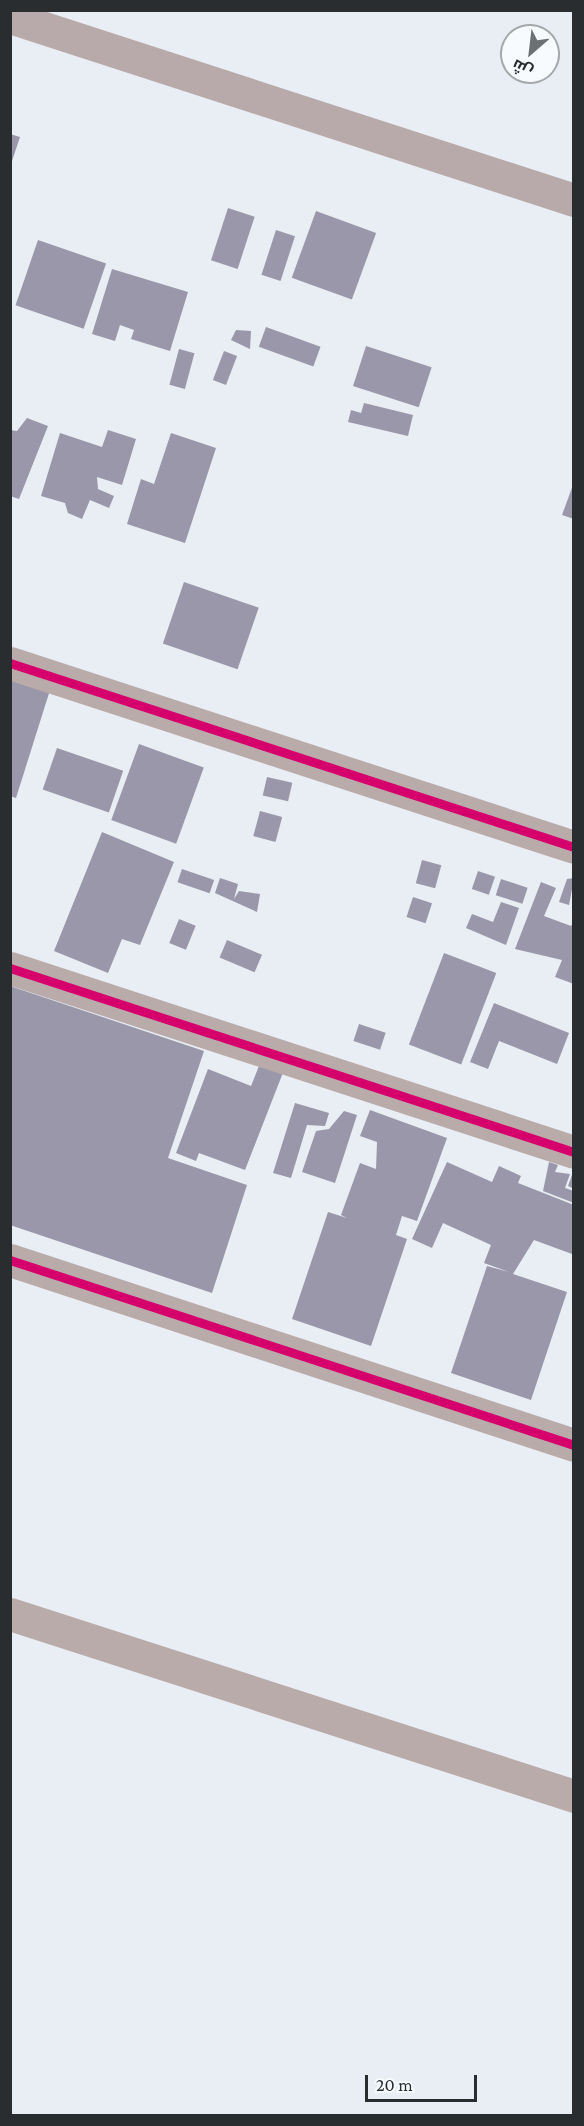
<!DOCTYPE html>
<html>
<head>
<meta charset="utf-8">
<style>
  body { margin:0 }
  #map { position:relative; width:584px; height:2126px; overflow:hidden; background:#e8eef3; font-family:"Crimson Pro",Cairo,serif }
  div>[style] { position:absolute }
  .building>* { inset:0; background:#9997a9; transform-origin:0 0 }
  .street>* { height:33px; margin:-16.5px; padding:0 16.5px; transform-origin:16.5px; border-radius:16.5px; background:#baabab }
  .secondary>* { height:33px; margin:-16.5px; padding:0 16.5px; transform-origin:16.5px; border-radius:16.5px; background:#b8a9aa }
  .cycleway>* { height:9px; margin:-4.5px; padding:0 4.5px; transform-origin:4.5px; border-radius:4.5px; background:#d6006c }
  span { translate:-50% -50%; white-space:nowrap; text-align:center; line-height:1.15; -webkit-text-stroke:6px #f7fbfe; paint-order:stroke }
  .frame { position:absolute; inset:0; border:12px solid #292d30; pointer-events:none }
  .north { position:absolute; left:500px; top:24px; width:60px; height:60px; box-sizing:border-box; background:#f7fbfe; border:2px solid #a5a9ac; border-radius:50%; rotate:208deg; font-size:16px; font-weight:700; line-height:24px; text-align:center; color:#292d30 }
  .north::after { content:''; display:block; margin:auto; width:21px; height:27px; background:#6c7174; clip-path:polygon(50% 0,100% 100%,50% 72%,0 100%) }
  .scale { position:absolute; left:365px; top:2075px; width:112px; height:27px; box-sizing:border-box; border:3px solid #292d30; border-top:0; padding-left:8px; font-size:18px; line-height:21px; white-space:nowrap; color:#292d30; -webkit-text-stroke:4px #f7fbfe; paint-order:stroke }
</style>
</head>
<body>
<div id="map">
  <div class="building">
    <i style="clip-path:polygon(10px 134px,20px 137px,11px 164px,10px 164px)"></i>
    <i style="left:228px;top:208px;width:28px;height:55px;rotate:18deg"></i>
    <i style="left:316px;top:211px;width:64px;height:71px;rotate:20deg"></i>
    <i style="left:276px;top:230px;width:20px;height:47px;rotate:18deg"></i>
    <i style="left:38px;top:240px;width:72px;height:69px;rotate:19deg"></i>
    <i style="clip-path:polygon(112px 269px,188px 292px,170px 351px,131px 339px,134px 330px,120px 325px,115px 341px,92px 334px)"></i>
    <i style="left:266px;top:327px;width:58px;height:21px;rotate:20deg"></i>
    <i style="clip-path:polygon(236px 330px,251px 331px,250px 349px,231px 340px)"></i>
    <i style="left:366px;top:346px;width:69px;height:42px;rotate:18deg"></i>
    <i style="left:179px;top:349px;width:16px;height:37px;rotate:15deg"></i>
    <i style="left:224px;top:351px;width:14px;height:31px;rotate:21deg"></i>
    <i style="clip-path:polygon(364px 403px,413px 415px,408px 436px,348px 422px,351px 410px,361px 413px)"></i>
    <i style="clip-path:polygon(27px 418px,48px 426px,19px 499px,10px 496px,10px 430px,17px 431px)"></i>
    <i style="clip-path:polygon(108px 430px,136px 439px,122px 485px,97px 477px,98px 489px,114px 496px,109px 508px,90px 500px,82px 519px,68px 513px,65px 503px,41px 496px,60px 433px,102px 447px)"></i>
    <i style="clip-path:polygon(171px 433px,216px 448px,185px 543px,127px 524px,141px 479px,154px 484px)"></i>
    <i style="clip-path:polygon(573px 485px,574px 485px,574px 519px,562px 515px)"></i>
    <i style="left:184px;top:582px;width:79px;height:65px;rotate:19deg"></i>
    <i style="clip-path:polygon(10px 678px,50px 690px,16px 798px,10px 796px)"></i>
    <i style="left:139px;top:744px;width:69px;height:81px;rotate:20deg"></i>
    <i style="left:57px;top:748px;width:70px;height:44px;rotate:19deg"></i>
    <i style="left:267px;top:777px;width:26px;height:19px;rotate:13deg"></i>
    <i style="left:260px;top:811px;width:23px;height:26px;rotate:15deg"></i>
    <i style="clip-path:polygon(102px 832px,174px 862px,140px 945px,122px 939px,108px 973px,54px 951px)"></i>
    <i style="left:422px;top:860px;width:20px;height:24px;rotate:15deg"></i>
    <i style="left:182px;top:869px;width:34px;height:14px;rotate:19deg"></i>
    <i style="left:478px;top:871px;width:18px;height:19px;rotate:19deg"></i>
    <i style="clip-path:polygon(220px 878px,238px 884px,234px 899px,239px 891px,260px 894px,257px 912px,215px 893px)"></i>
    <i style="clip-path:polygon(574px 878px,569px 905px,559px 902px,567px 879px)"></i>
    <i style="left:501px;top:879px;width:28px;height:17px;rotate:18deg"></i>
    <i style="clip-path:polygon(541px 882px,556px 888px,544px 916px,571px 926px,574px 921px,574px 984px,555px 977px,562px 960px,515px 949px)"></i>
    <i style="left:413px;top:897px;width:20px;height:21px;rotate:18deg"></i>
    <i style="clip-path:polygon(501px 902px,519px 908px,506px 945px,466px 928px,472px 914px,493px 922px)"></i>
    <i style="left:179px;top:919px;width:18px;height:26px;rotate:22deg"></i>
    <i style="left:227px;top:940px;width:38px;height:19px;rotate:23deg"></i>
    <i style="left:444px;top:953px;width:56px;height:98px;rotate:21deg"></i>
    <i style="clip-path:polygon(10px 986px,204px 1051px,168px 1158px,247px 1185px,212px 1293px,10px 1225px)"></i>
    <i style="clip-path:polygon(494px 1003px,569px 1033px,557px 1064px,499px 1041px,488px 1069px,470px 1062px)"></i>
    <i style="left:359px;top:1024px;width:28px;height:18px;rotate:18deg"></i>
    <i style="clip-path:polygon(261px 1061px,284px 1070px,245px 1170px,199px 1153px,196px 1161px,176px 1153px,208px 1069px,251px 1086px)"></i>
    <i style="clip-path:polygon(295px 1103px,329px 1113px,325px 1126px,307px 1125px,291px 1178px,273px 1173px)"></i>
    <i style="clip-path:polygon(370px 1110px,447px 1138px,417px 1221px,402px 1216px,396px 1235px,407px 1239px,371px 1346px,292px 1319px,328px 1212px,347px 1218px,341px 1215px,360px 1163px,376px 1169px,377px 1142px,360px 1136px)"></i>
    <i style="clip-path:polygon(344px 1111px,357px 1115px,335px 1183px,302px 1172px,316px 1131px,329px 1129px)"></i>
    <i style="clip-path:polygon(447px 1162px,492px 1182px,499px 1166px,521px 1176px,518px 1183px,574px 1205px,572px 1254px,534px 1240px,513px 1274px,567px 1292px,531px 1400px,451px 1373px,487px 1266px,509px 1272px,484px 1263px,491px 1245px,443px 1223px,432px 1248px,412px 1239px)"></i>
    <i style="clip-path:polygon(549px 1162px,558px 1165px,555px 1172px,570px 1174px,565px 1188px,574px 1191px,574px 1203px,543px 1191px)"></i>
    <i style="clip-path:polygon(573px 1172px,574px 1172px,574px 1189px,568px 1186px)"></i>
  </div>
  <div class="street">
    <i style="left:10px;top:663px;width:593px;rotate:18.07deg"></i>
    <i style="left:10px;top:968px;width:593px;rotate:18.07deg"></i>
    <i style="left:10px;top:1260px;width:594px;rotate:18.16deg"></i>
    <i style="left:10px;top:1614px;width:593px;rotate:17.88deg"></i>
  </div>
  <div class="secondary">
    <i style="left:10px;top:17px;width:593px;rotate:17.98deg"></i>
  </div>
  <div class="cycleway">
    <i style="left:10px;top:663px;width:593px;rotate:18.07deg"></i>
    <i style="left:10px;top:968px;width:593px;rotate:18.07deg"></i>
    <i style="left:10px;top:1260px;width:594px;rotate:18.16deg"></i>
  </div>
  <div class="frame"></div>
  <div class="north">ش</div>
  <div class="scale">20 m</div>
</div>
</body>
</html>
